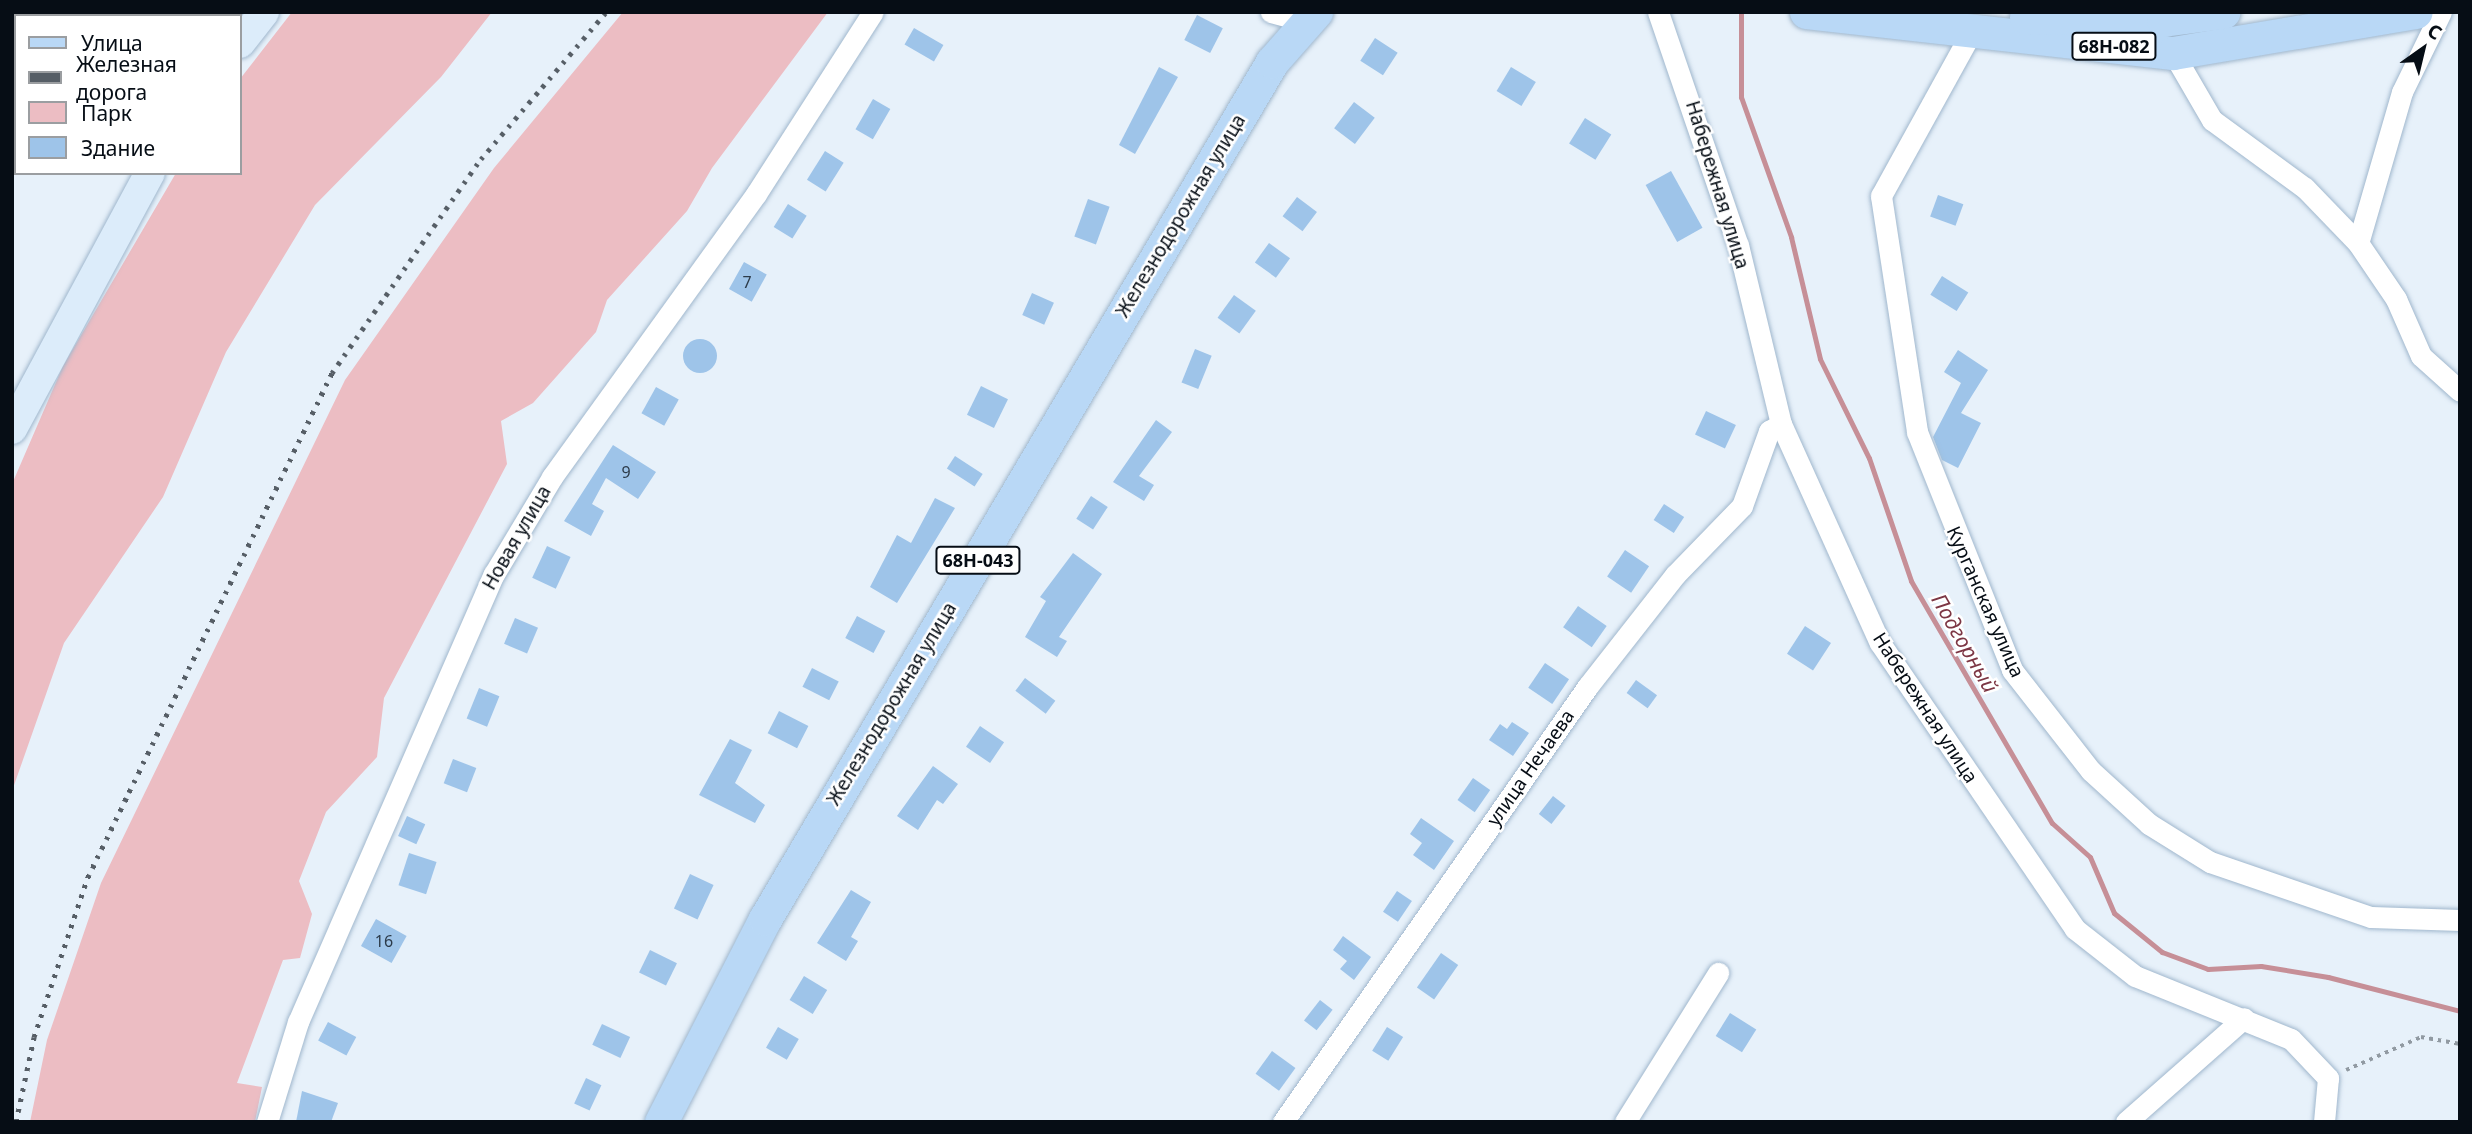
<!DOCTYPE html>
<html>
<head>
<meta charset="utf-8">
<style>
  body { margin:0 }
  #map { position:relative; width:2472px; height:1134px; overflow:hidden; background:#e7f1fa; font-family:"Noto Sans",sans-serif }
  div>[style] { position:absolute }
  .green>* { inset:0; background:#ecbdc3 }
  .stream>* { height:5px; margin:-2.5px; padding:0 2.5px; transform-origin:2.5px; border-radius:2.5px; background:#c68f97 }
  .building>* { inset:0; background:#9ec4e9; transform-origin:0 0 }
  .round { border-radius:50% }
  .path>* { height:3.5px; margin-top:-1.75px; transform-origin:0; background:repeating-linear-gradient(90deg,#919aa2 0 3.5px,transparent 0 8.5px) }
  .roads { filter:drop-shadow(0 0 2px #a0b7cd) drop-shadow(0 0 2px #a0b7cd) }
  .street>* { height:21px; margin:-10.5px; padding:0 10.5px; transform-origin:10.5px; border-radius:10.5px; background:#fff }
  .secondary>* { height:30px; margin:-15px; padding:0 15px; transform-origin:15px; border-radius:15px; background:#dcecfa }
  .primary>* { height:33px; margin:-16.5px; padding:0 16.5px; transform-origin:16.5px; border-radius:16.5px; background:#b9d8f6 }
  .rail>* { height:5px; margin-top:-2.5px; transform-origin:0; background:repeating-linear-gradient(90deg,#565e66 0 3.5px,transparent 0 10.5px) }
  span { translate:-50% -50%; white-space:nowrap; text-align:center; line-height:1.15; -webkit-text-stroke:5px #fff; paint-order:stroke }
  .number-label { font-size:16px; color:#2c3b4a }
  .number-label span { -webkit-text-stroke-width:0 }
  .shield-label span { padding:2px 5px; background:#fff; border:2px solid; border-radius:5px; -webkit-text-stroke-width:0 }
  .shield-label { font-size:18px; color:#060d15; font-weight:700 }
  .street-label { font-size:19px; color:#060d15 }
  .water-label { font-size:21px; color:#7c3644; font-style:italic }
  .frame { position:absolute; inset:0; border:14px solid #060d15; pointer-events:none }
  .legend { position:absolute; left:14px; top:14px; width:228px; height:161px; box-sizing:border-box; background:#fff; border:2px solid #9b9ea1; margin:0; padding:9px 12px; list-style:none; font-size:21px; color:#060d15 }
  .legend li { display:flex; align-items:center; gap:14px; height:35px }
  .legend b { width:35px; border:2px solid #9b9ea1 }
  .north { position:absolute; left:2388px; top:14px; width:70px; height:70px; -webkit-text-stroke:5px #fff; paint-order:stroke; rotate:34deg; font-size:19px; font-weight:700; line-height:28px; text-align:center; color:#060d15 }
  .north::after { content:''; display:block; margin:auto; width:24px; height:32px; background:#060d15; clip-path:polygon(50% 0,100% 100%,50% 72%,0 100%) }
</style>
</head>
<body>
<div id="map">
  <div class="green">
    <i style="clip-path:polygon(292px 12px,492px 12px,441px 77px,315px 205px,226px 352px,163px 497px,64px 643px,12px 791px,12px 484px,63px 366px,176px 173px,240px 173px,240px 79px)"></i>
    <i style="clip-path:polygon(623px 12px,828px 12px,712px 168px,687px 211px,607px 300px,596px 332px,533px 403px,501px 421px,507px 464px,384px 698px,377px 757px,326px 812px,299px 881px,312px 914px,300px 958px,283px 960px,237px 1083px,262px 1087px,255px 1122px,30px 1122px,47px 1040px,101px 883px,345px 380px,494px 168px)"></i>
  </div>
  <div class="stream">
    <i style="left:1741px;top:12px;width:85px;rotate:90deg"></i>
    <i style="left:1741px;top:97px;width:149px;rotate:70.3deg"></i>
    <i style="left:1791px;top:237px;width:125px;rotate:76.6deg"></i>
    <i style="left:1820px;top:359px;width:110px;rotate:63.7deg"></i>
    <i style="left:1869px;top:458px;width:130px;rotate:71.1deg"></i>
    <i style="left:1911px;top:581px;width:280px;rotate:59.8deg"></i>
    <i style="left:2052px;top:823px;width:51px;rotate:41.8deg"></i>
    <i style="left:2090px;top:857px;width:61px;rotate:66.8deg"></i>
    <i style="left:2114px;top:913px;width:62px;rotate:39.1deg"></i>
    <i style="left:2162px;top:952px;width:49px;rotate:20.3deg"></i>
    <i style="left:2208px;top:969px;width:53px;rotate:-3.2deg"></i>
    <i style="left:2261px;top:966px;width:68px;rotate:9.3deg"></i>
    <i style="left:2328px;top:977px;width:136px;rotate:14.4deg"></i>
  </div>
  <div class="building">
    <i style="left:1197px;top:15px;width:29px;height:28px;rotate:27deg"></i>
    <i style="left:914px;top:28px;width:34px;height:19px;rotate:30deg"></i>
    <i style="left:1375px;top:38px;width:27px;height:27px;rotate:33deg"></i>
    <i style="clip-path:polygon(1159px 67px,1178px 77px,1135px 154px,1119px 145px)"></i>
    <i style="left:1511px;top:67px;width:29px;height:28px;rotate:31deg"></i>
    <i style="left:873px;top:99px;width:20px;height:35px;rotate:30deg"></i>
    <i style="left:1354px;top:102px;width:26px;height:33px;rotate:37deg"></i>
    <i style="left:1585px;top:118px;width:31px;height:30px;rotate:32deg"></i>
    <i style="left:825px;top:151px;width:22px;height:34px;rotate:32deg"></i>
    <i style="left:1671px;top:171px;width:65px;height:29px;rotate:61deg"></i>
    <i style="left:1938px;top:195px;width:27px;height:23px;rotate:20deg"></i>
    <i style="left:1297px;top:197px;width:25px;height:24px;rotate:37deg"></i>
    <i style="left:1088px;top:199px;width:23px;height:40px;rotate:20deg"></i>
    <i style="left:788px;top:204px;width:22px;height:27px;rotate:32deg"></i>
    <i style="left:1269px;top:243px;width:26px;height:24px;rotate:36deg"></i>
    <i style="left:744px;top:262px;width:26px;height:31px;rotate:29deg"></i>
    <i style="left:1942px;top:276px;width:31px;height:22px;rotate:32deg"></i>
    <i style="left:1032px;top:293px;width:24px;height:24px;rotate:24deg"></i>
    <i style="left:1234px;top:295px;width:27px;height:28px;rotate:36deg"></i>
    <i class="round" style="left:683px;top:339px;width:34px;height:34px"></i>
    <i style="left:1195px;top:349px;width:18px;height:36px;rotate:22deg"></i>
    <i style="clip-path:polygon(1958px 350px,1988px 370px,1961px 413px,1981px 423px,1958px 468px,1942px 460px,1933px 437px,1961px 383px,1944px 372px)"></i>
    <i style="left:981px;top:386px;width:30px;height:32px;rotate:26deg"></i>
    <i style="left:656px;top:387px;width:26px;height:30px;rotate:29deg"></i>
    <i style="left:1706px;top:411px;width:33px;height:26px;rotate:25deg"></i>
    <i style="clip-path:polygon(1156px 420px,1172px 432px,1139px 476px,1154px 485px,1144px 501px,1113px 482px)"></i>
    <i style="clip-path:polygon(613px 445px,656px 472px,638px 499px,606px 478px,592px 504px,604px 511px,591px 536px,564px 521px)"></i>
    <i style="left:955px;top:456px;width:33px;height:15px;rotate:33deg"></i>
    <i style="left:1091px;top:496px;width:20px;height:27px;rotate:33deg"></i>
    <i style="clip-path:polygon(935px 498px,955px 508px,897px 603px,870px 587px,897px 535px,911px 543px)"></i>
    <i style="left:1664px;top:504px;width:24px;height:19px;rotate:33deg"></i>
    <i style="left:547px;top:546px;width:26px;height:35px;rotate:25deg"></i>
    <i style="left:1625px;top:550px;width:29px;height:32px;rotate:34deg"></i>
    <i style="clip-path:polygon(1073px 553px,1102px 574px,1059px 637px,1067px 641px,1057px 657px,1025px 637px,1046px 601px,1040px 597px)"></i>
    <i style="left:1578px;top:606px;width:35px;height:26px;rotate:35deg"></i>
    <i style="left:857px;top:616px;width:32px;height:25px;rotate:28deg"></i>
    <i style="left:515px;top:618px;width:25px;height:28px;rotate:23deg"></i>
    <i style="left:1805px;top:626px;width:31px;height:33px;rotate:33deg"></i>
    <i style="left:1545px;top:663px;width:29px;height:30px;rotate:34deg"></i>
    <i style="left:812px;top:668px;width:30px;height:21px;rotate:27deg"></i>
    <i style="left:1025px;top:678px;width:38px;height:16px;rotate:37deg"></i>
    <i style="left:1636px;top:680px;width:26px;height:16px;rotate:36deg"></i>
    <i style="left:479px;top:688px;width:22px;height:33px;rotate:22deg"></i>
    <i style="left:779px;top:711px;width:33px;height:25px;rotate:27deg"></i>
    <i style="clip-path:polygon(1512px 722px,1529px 733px,1513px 756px,1489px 740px,1500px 724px,1507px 729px)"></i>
    <i style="left:980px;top:726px;width:29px;height:25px;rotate:34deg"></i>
    <i style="clip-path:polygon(730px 739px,752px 750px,735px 783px,765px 805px,755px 823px,699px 795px)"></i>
    <i style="left:453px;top:759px;width:25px;height:26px;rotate:21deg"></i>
    <i style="clip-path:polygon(933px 766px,958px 784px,943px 804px,937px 800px,918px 830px,897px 816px)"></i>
    <i style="left:1473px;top:778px;width:21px;height:27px;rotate:35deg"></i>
    <i style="left:1553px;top:796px;width:16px;height:23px;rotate:38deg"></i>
    <i style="left:407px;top:816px;width:20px;height:22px;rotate:24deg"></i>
    <i style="clip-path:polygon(1421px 818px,1454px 841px,1434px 870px,1413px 855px,1422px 843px,1410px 834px)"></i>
    <i style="left:409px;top:853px;width:29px;height:34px;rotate:18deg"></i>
    <i style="left:690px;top:874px;width:26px;height:38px;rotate:25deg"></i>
    <i style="clip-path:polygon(851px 890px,871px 902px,851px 937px,858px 941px,846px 961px,817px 943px)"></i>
    <i style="left:1397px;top:891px;width:18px;height:25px;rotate:34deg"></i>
    <i style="left:376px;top:919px;width:35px;height:31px;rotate:29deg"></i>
    <i style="clip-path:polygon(1343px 936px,1371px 957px,1354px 980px,1340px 969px,1347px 961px,1333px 950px)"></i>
    <i style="left:650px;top:950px;width:30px;height:25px;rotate:26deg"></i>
    <i style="left:1441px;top:953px;width:21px;height:42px;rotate:35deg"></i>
    <i style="left:804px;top:976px;width:27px;height:28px;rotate:31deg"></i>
    <i style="left:1320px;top:1000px;width:16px;height:26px;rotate:38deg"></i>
    <i style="left:1730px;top:1013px;width:31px;height:27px;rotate:32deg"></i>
    <i style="left:328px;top:1022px;width:32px;height:21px;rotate:28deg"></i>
    <i style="left:602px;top:1024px;width:31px;height:23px;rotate:25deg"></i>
    <i style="left:778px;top:1027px;width:24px;height:24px;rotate:30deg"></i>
    <i style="left:1387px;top:1027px;width:19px;height:28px;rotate:32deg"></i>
    <i style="left:1272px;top:1051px;width:29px;height:28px;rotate:36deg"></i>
    <i style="left:586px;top:1078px;width:17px;height:28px;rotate:25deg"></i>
    <i style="clip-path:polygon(302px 1091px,338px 1103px,331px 1122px,296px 1122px)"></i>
  </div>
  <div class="path">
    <i style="left:2346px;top:1070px;width:82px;rotate:-23.7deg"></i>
    <i style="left:2421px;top:1037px;width:40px;rotate:10deg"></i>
  </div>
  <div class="roads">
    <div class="street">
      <i style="left:1271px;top:12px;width:34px;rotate:15deg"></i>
      <i style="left:1658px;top:12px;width:246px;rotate:71.1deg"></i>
      <i style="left:1738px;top:245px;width:184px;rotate:76.5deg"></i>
      <i style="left:1781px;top:424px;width:240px;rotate:65.7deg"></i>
      <i style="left:1880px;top:643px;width:346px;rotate:55.7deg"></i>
      <i style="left:2075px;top:929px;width:76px;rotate:38.1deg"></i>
      <i style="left:2135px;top:976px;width:168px;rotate:22deg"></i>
      <i style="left:2291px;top:1039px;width:54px;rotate:46.5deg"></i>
      <i style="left:2328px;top:1078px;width:44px;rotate:95.2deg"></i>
      <i style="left:2441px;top:12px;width:89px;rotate:116deg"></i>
      <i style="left:2402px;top:92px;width:157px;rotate:106.2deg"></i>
      <i style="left:2358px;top:243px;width:68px;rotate:55.8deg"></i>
      <i style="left:2396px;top:299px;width:62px;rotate:66.3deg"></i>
      <i style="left:2421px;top:356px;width:52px;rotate:41.9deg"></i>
      <i style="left:1972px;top:31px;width:188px;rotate:118.9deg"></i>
      <i style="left:1881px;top:196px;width:239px;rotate:81.3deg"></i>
      <i style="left:1917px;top:432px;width:256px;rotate:68.2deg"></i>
      <i style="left:2012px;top:670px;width:128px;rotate:52deg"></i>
      <i style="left:2091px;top:771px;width:79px;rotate:42.4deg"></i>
      <i style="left:2149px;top:824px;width:72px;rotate:31.9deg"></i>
      <i style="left:2210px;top:862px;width:170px;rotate:18.9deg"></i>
      <i style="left:2371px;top:917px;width:89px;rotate:1.9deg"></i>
      <i style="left:2173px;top:53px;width:78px;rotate:59.8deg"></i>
      <i style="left:2212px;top:120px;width:115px;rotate:36.2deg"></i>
      <i style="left:2305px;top:188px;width:76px;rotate:46.1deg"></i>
      <i style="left:267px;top:1122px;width:105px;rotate:-72.8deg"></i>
      <i style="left:298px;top:1022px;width:489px;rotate:-66.4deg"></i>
      <i style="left:494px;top:574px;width:113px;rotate:-59.1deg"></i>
      <i style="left:552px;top:477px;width:349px;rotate:-54.2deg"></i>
      <i style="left:756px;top:194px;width:216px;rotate:-57.3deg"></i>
      <i style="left:1283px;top:1122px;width:532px;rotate:-55.03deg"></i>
      <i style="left:1588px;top:686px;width:141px;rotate:-51.9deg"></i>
      <i style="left:1675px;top:575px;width:96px;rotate:-45.8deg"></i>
      <i style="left:1742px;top:506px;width:80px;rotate:-70.2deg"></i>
      <i style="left:1769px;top:431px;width:14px;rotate:-30deg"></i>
      <i style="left:1625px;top:1122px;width:176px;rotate:-58deg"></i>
      <i style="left:2126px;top:1122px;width:157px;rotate:-41.4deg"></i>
    </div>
    <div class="secondary">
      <i style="left:240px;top:43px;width:39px;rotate:-52deg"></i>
      <i style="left:12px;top:429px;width:291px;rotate:-61.7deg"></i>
    </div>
    <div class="primary">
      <i style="left:1806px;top:12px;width:369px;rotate:6.4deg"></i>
      <i style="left:2173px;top:53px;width:246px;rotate:-9.6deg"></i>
      <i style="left:2026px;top:17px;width:137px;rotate:1.3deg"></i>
      <i style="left:2163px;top:20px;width:61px;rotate:-7.6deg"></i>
      <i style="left:661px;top:1122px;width:228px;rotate:-62.9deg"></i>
      <i style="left:765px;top:919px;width:996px;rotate:-59.39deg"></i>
      <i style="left:1272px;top:62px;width:67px;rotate:-48.7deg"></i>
    </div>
  </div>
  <div class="rail">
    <i style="left:16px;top:1122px;width:87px;rotate:-78deg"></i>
    <i style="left:34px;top:1037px;width:169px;rotate:-71.4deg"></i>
    <i style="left:88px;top:877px;width:560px;rotate:-64.17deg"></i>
    <i style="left:332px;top:373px;width:261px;rotate:-55.2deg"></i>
    <i style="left:481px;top:159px;width:193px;rotate:-49.6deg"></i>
  </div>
  <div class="number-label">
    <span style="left:747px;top:282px">7</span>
    <span style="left:626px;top:472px">9</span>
    <span style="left:384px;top:941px">16</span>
  </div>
  <div class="shield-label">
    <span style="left:2114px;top:46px">68Н-082</span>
    <span style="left:978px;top:560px">68Н-043</span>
  </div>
  <div class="street-label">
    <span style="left:1717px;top:185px;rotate:73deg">Набережная улица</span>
    <span style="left:1181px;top:216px;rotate:-59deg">Железнодорожная улица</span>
    <span style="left:517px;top:538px;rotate:-60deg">Новая улица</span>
    <span style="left:1985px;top:602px;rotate:66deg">Курганская улица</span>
    <span style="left:892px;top:704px;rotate:-59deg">Железнодорожная улица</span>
    <span style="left:1925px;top:708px;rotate:57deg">Набережная улица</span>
    <span style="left:1531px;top:768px;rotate:-55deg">улица Нечаева</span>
  </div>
  <div class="water-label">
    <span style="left:1965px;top:643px;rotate:60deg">Подгорный</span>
  </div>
  <div class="frame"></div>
  <ul class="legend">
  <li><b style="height:9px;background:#b9d8f6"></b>Улица</li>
  <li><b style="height:9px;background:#565e66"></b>Железная дорога</li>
  <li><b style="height:19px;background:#ecbdc3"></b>Парк</li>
  <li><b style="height:19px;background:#9ec4e9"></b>Здание</li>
  </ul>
  <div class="north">С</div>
</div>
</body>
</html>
